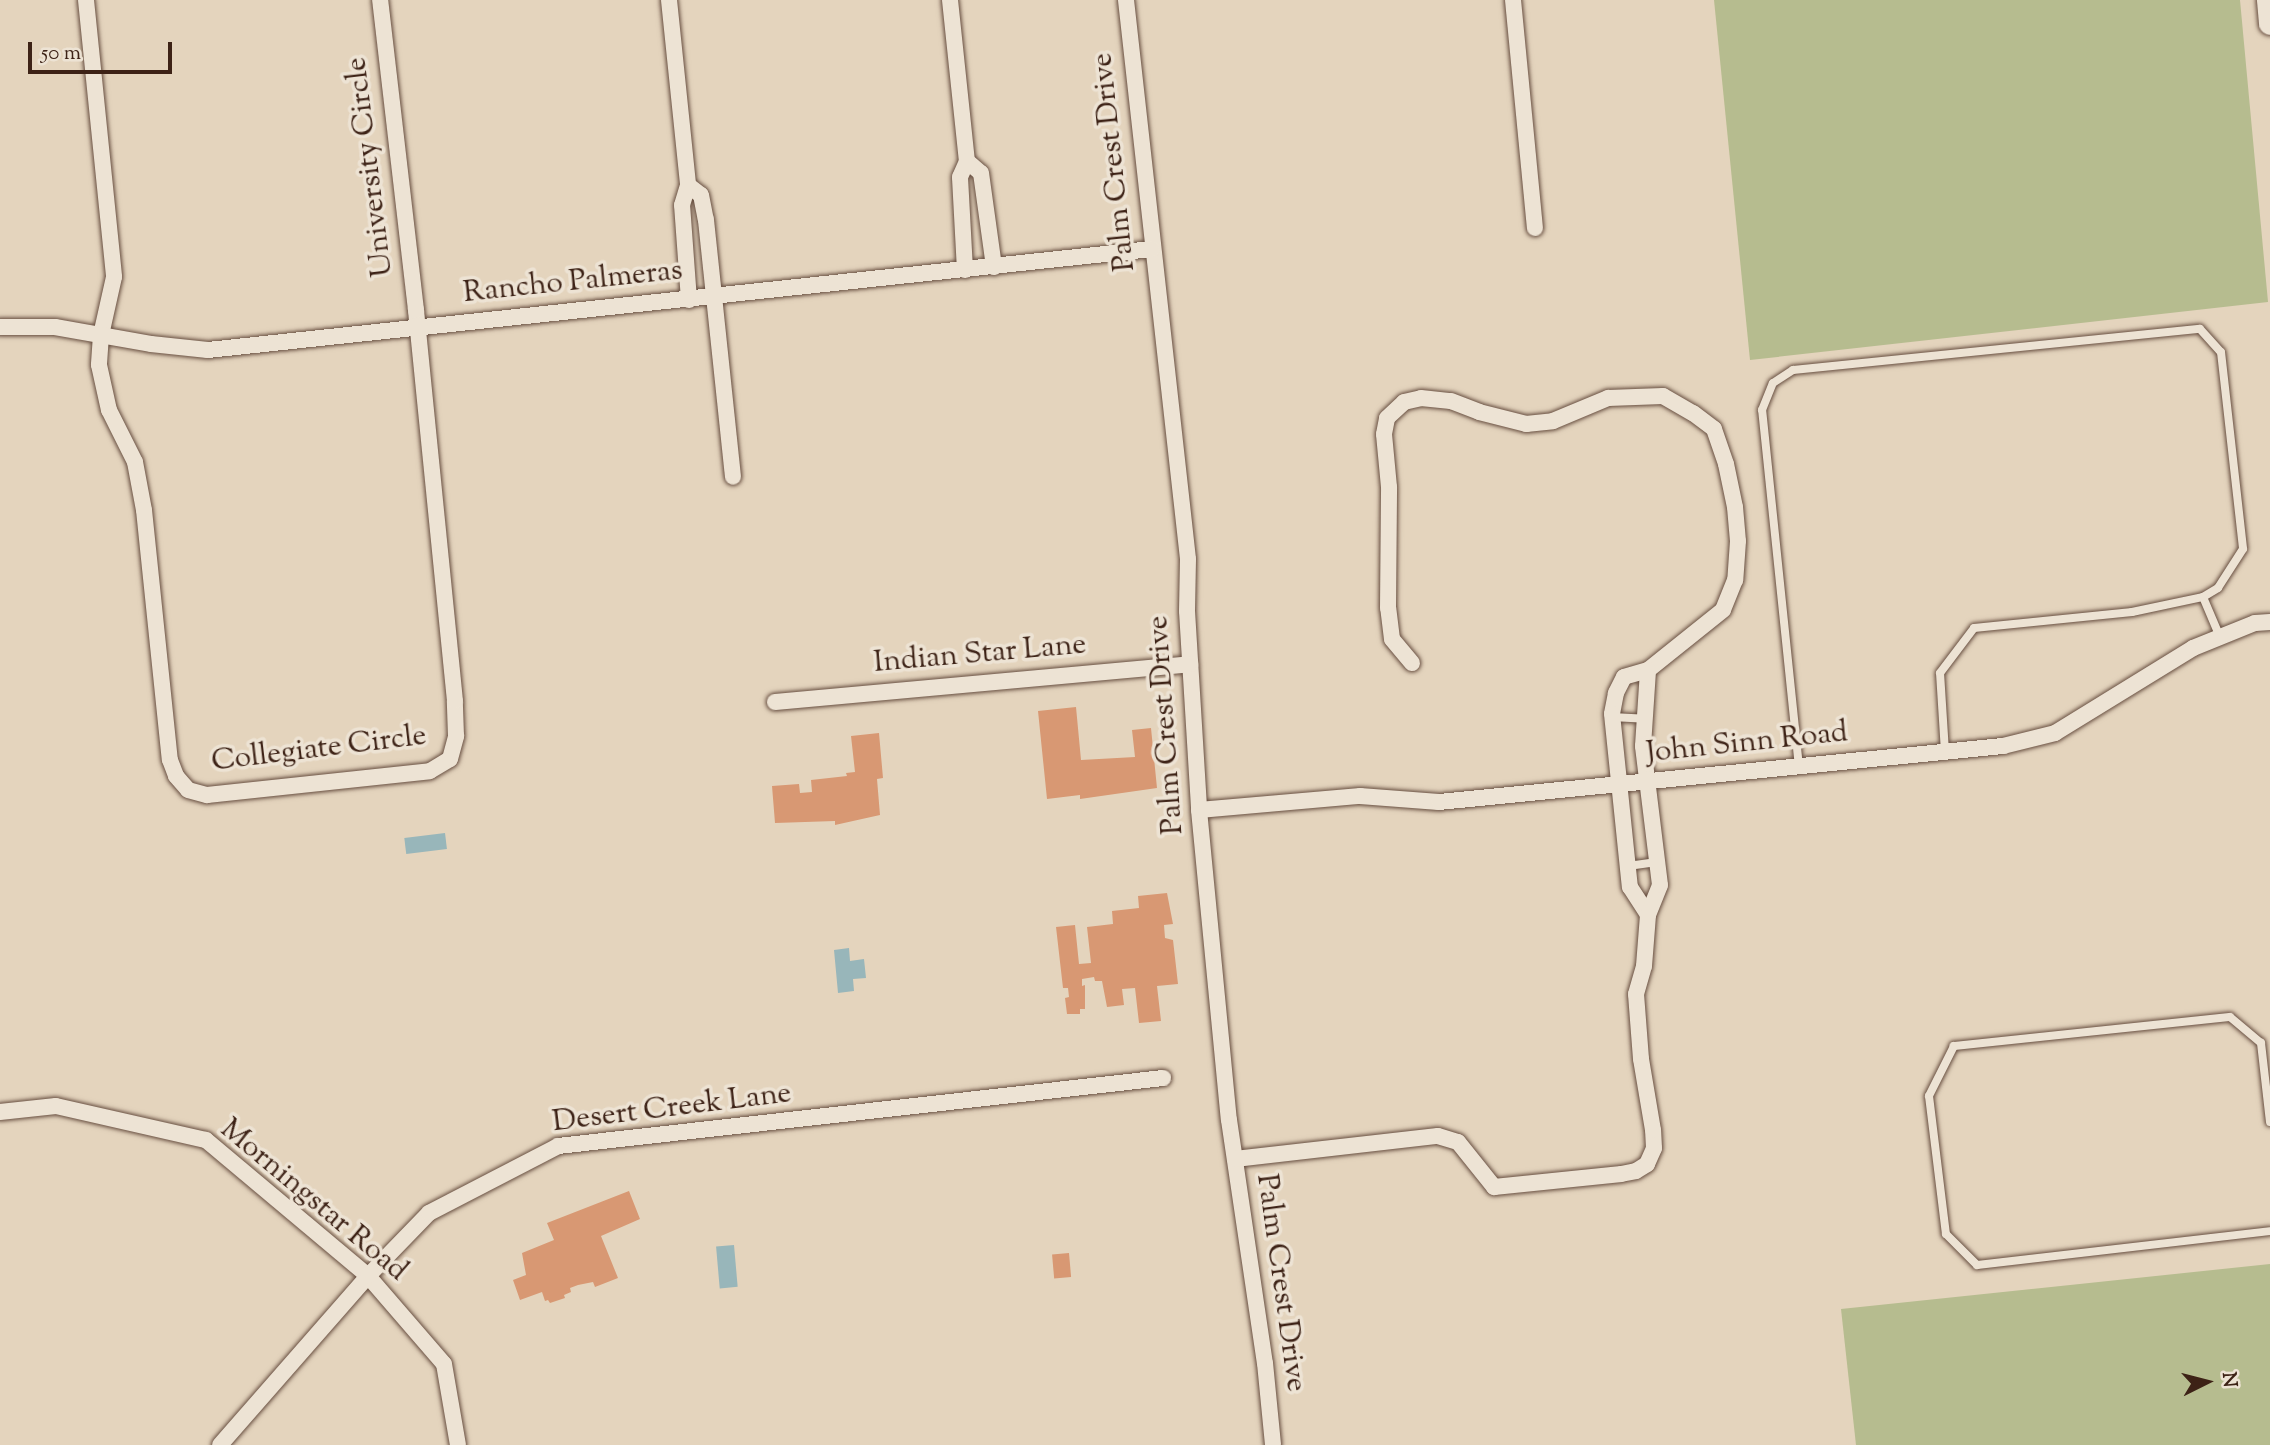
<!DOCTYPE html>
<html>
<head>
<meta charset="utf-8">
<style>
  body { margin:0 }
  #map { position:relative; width:2270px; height:1445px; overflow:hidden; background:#e4d4bd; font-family:"Sorts Mill Goudy",serif }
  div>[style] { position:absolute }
  .green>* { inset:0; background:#b6bc8f }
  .water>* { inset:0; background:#98b6ba; transform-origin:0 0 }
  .building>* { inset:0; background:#d89873; transform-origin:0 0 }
  .roads { filter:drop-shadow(0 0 2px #674e40) drop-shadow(0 0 2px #674e40) }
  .lane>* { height:8px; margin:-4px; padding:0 4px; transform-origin:4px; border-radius:4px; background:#ede3d4 }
  .street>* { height:16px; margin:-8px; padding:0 8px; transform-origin:8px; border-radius:8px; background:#ede3d4 }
  .secondary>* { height:23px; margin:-11.5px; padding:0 11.5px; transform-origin:11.5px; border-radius:11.5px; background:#ede3d4 }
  span { translate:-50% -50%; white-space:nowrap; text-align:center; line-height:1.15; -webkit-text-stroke:7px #ede3d4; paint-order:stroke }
  .street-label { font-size:30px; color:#3d2216 }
  .north { position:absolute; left:2172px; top:1347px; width:70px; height:70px; -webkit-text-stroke:5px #ede3d4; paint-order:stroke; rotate:84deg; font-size:19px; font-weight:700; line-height:28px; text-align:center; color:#3d2216 }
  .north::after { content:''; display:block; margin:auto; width:24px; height:32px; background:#3d2216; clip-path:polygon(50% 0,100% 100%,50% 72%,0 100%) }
  .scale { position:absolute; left:28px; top:42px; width:144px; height:32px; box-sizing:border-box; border:4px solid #3d2216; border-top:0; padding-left:9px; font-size:21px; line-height:24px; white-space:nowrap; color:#3d2216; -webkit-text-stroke:5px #ede3d4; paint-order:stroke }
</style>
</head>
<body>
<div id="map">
  <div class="green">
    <i style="clip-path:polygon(1714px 0,2240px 0,2268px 302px,1750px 360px)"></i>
    <i style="clip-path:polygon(2270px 1264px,2270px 1445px,1856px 1445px,1841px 1309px)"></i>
  </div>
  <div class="water">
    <i style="left:445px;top:833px;width:16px;height:41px;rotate:83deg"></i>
    <i style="clip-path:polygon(849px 948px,850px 961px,864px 959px,866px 978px,853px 979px,854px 991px,838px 993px,834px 950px)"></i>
    <i style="left:734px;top:1245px;width:42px;height:18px;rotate:85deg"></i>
  </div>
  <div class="building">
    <i style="clip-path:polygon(1076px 707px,1081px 760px,1135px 757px,1132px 730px,1151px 728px,1157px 788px,1080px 799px,1080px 795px,1047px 799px,1038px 711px)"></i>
    <i style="clip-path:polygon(879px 733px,883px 778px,877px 779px,880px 815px,835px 825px,835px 821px,775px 823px,772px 786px,799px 784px,800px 793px,812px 792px,811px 780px,847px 776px,846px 773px,855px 772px,851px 736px)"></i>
    <i style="clip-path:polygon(1167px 893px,1173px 924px,1164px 925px,1165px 938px,1173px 940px,1178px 984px,1157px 986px,1161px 1021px,1139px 1023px,1135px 988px,1122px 989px,1124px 1005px,1107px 1007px,1102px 981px,1095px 981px,1094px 977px,1082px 979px,1082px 986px,1085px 985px,1085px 1009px,1080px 1009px,1080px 1014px,1067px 1014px,1065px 998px,1069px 997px,1068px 988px,1063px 988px,1056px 927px,1075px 925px,1079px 964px,1091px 963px,1087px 927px,1113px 924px,1112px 911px,1139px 908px,1138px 896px)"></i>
    <i style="clip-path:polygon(629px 1191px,640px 1219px,601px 1236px,618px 1278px,595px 1287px,593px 1282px,578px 1285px,570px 1288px,571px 1292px,564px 1295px,565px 1298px,550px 1303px,548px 1300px,545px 1301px,542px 1292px,520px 1300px,513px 1280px,526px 1275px,522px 1253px,554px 1240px,547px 1223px)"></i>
    <i style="left:1069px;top:1253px;width:24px;height:17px;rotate:85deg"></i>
  </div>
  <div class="roads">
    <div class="lane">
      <i style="left:1612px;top:717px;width:33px;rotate:3deg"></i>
      <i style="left:1945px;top:752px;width:79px;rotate:-93.6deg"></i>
      <i style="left:1940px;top:673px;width:56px;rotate:-52.9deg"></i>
      <i style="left:1974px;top:628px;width:159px;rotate:-5.8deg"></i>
      <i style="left:2132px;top:612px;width:73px;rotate:-11.9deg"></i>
      <i style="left:1799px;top:767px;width:359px;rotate:-95.9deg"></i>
      <i style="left:1762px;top:410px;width:29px;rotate:-68deg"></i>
      <i style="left:1773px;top:383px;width:24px;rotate:-33deg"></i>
      <i style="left:1793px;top:370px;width:409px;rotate:-5.8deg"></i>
      <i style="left:2200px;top:329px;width:31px;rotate:48deg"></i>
      <i style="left:2221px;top:352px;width:198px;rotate:83.6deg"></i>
      <i style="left:2243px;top:549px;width:46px;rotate:122.7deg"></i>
      <i style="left:2218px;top:588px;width:17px;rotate:149deg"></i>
      <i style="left:2203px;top:597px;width:43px;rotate:67deg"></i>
      <i style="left:1628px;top:866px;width:29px;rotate:-8deg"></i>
      <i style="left:2270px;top:1122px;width:80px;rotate:-96.5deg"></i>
      <i style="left:2261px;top:1043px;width:40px;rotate:-140deg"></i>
      <i style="left:2230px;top:1017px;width:278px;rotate:174deg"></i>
      <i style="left:1954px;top:1046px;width:56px;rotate:116.6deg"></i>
      <i style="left:1929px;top:1096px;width:139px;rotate:83deg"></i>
      <i style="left:1946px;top:1234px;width:44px;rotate:45deg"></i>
      <i style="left:1977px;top:1265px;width:295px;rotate:-6.6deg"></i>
    </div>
    <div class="street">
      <i style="left:86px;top:0;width:278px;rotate:84.2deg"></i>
      <i style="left:114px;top:277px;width:59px;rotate:102.6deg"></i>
      <i style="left:101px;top:335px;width:30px;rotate:94deg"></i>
      <i style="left:99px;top:365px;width:46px;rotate:77.5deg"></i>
      <i style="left:109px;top:410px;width:58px;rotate:63.4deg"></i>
      <i style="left:135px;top:462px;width:49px;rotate:79.4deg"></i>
      <i style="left:144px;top:510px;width:251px;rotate:84.1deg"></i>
      <i style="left:170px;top:760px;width:17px;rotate:69deg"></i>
      <i style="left:176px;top:776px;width:18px;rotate:49deg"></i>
      <i style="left:188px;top:790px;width:20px;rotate:15deg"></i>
      <i style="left:207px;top:795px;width:224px;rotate:-6.1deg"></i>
      <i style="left:430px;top:771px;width:23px;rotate:-31deg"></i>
      <i style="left:450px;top:759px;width:24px;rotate:-75deg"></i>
      <i style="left:456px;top:736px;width:35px;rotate:-92deg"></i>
      <i style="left:455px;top:701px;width:393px;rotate:-95.7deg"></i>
      <i style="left:416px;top:310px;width:312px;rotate:-96.6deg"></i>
      <i style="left:669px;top:0;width:186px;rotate:84.1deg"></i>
      <i style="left:950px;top:0;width:162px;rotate:84deg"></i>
      <i style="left:1126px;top:0;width:562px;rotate:83.67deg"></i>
      <i style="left:1188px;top:559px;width:52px;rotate:91.1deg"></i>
      <i style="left:1187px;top:611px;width:199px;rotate:86.5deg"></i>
      <i style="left:1199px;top:810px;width:311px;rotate:84.5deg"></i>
      <i style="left:1229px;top:1120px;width:246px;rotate:81.6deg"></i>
      <i style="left:1265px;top:1363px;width:82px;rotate:84.4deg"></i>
      <i style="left:1513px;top:0;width:229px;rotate:84.5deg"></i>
      <i style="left:965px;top:270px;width:93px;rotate:-93.1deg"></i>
      <i style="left:960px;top:177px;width:17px;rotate:-66deg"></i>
      <i style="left:967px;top:161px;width:18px;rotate:41deg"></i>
      <i style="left:981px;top:173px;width:95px;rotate:82.1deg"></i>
      <i style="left:689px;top:300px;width:95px;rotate:-94.2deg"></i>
      <i style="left:682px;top:205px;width:21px;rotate:-73deg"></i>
      <i style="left:688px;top:185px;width:16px;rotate:38deg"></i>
      <i style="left:701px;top:195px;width:25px;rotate:79deg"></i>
      <i style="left:706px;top:220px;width:258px;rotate:84deg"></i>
      <i style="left:0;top:327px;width:55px"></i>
      <i style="left:55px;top:327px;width:97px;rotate:10deg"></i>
      <i style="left:151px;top:344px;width:57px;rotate:6deg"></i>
      <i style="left:208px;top:350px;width:949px;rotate:-6.11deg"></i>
      <i style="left:1412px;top:663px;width:31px;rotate:-130deg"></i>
      <i style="left:1392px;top:639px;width:31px;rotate:-97deg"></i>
      <i style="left:1388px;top:608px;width:121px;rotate:-89.5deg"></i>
      <i style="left:1389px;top:487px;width:53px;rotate:-95.4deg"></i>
      <i style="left:1384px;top:434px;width:16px;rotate:-79deg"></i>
      <i style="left:1387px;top:418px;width:23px;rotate:-43deg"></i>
      <i style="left:1404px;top:402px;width:17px;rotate:-13deg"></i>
      <i style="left:1421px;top:398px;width:30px;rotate:6deg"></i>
      <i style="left:1451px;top:401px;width:30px;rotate:21deg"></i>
      <i style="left:1479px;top:412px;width:49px;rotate:14.3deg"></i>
      <i style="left:1526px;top:424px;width:27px;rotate:-6deg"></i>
      <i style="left:1553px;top:421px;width:60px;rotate:-22.7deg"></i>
      <i style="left:1608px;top:398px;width:55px;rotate:-2.1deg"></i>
      <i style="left:1663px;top:396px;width:34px;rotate:30deg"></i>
      <i style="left:1693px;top:413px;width:26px;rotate:37deg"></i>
      <i style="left:1714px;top:429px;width:37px;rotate:71deg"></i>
      <i style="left:1726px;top:464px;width:44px;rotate:78.2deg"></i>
      <i style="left:1735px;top:507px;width:34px;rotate:85deg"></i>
      <i style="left:1738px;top:541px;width:39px;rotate:94deg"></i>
      <i style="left:1735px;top:580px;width:32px;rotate:112deg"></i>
      <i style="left:1723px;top:610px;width:96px;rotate:141.3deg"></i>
      <i style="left:1648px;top:670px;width:25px;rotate:164deg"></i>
      <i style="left:1624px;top:677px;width:18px;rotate:117deg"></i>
      <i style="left:1616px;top:693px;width:21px;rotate:101deg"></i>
      <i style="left:1612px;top:714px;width:174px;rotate:84.1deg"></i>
      <i style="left:1630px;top:887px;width:33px;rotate:57deg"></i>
      <i style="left:775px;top:702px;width:417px;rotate:-5.2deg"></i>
      <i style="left:1199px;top:810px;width:162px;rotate:-5deg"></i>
      <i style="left:1360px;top:796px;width:79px;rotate:4.3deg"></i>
      <i style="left:1439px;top:802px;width:567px;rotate:-5.67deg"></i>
      <i style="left:2003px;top:746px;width:54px;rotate:-14deg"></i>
      <i style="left:2055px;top:733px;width:162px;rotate:-31.6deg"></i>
      <i style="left:2193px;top:648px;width:67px;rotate:-22deg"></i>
      <i style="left:2255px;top:623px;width:15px;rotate:-4deg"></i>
      <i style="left:0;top:1112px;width:56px;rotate:-6.1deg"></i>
      <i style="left:56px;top:1106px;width:154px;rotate:12.8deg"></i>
      <i style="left:206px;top:1140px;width:212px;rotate:40deg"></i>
      <i style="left:368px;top:1276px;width:116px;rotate:49.2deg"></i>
      <i style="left:444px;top:1364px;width:82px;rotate:80.2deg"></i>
      <i style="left:1235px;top:1159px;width:204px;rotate:-6.5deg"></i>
      <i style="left:1438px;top:1136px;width:21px;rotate:17deg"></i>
      <i style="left:1458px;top:1142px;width:58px;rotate:51.3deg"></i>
      <i style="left:1494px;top:1187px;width:128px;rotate:-5.8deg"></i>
      <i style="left:1621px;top:1174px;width:15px;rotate:-11deg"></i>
      <i style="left:1636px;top:1171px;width:13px;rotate:-32deg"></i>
      <i style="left:1647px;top:1164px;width:17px;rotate:-66deg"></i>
      <i style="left:1654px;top:1148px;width:18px;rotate:-93deg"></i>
      <i style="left:1653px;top:1130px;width:72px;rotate:-99.6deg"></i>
      <i style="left:1641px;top:1059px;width:65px;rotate:-94.4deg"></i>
      <i style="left:1636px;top:994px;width:29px;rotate:-74deg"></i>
      <i style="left:1644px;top:966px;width:51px;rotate:-85.5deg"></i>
      <i style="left:1648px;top:915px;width:32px;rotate:-68deg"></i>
      <i style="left:1660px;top:885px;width:140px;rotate:-97deg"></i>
      <i style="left:1643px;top:746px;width:76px;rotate:-86.2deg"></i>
      <i style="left:220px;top:1445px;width:225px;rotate:-48.8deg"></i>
      <i style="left:368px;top:1276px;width:88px;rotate:-45.9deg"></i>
      <i style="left:429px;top:1213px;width:145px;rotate:-27.4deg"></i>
      <i style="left:558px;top:1146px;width:609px;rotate:-6.41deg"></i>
    </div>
    <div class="secondary">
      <i style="left:2268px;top:0;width:23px;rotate:85deg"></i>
    </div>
  </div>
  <div class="street-label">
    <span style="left:1115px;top:162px;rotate:-96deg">Palm Crest Drive</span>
    <span style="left:371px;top:167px;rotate:-97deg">University Circle</span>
    <span style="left:573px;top:283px;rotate:-6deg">Rancho Palmeras</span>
    <span style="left:980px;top:655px;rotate:-5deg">Indian Star Lane</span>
    <span style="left:1167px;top:725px;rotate:-94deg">Palm Crest Drive</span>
    <span style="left:1747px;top:744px;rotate:-6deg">John Sinn Road</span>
    <span style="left:319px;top:750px;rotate:-7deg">Collegiate Circle</span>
    <span style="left:672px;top:1109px;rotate:-7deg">Desert Creek Lane</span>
    <span style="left:313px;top:1201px;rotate:40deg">Morningstar Road</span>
    <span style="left:1280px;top:1283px;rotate:82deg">Palm Crest Drive</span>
  </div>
  <div class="north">N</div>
  <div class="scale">50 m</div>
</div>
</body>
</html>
